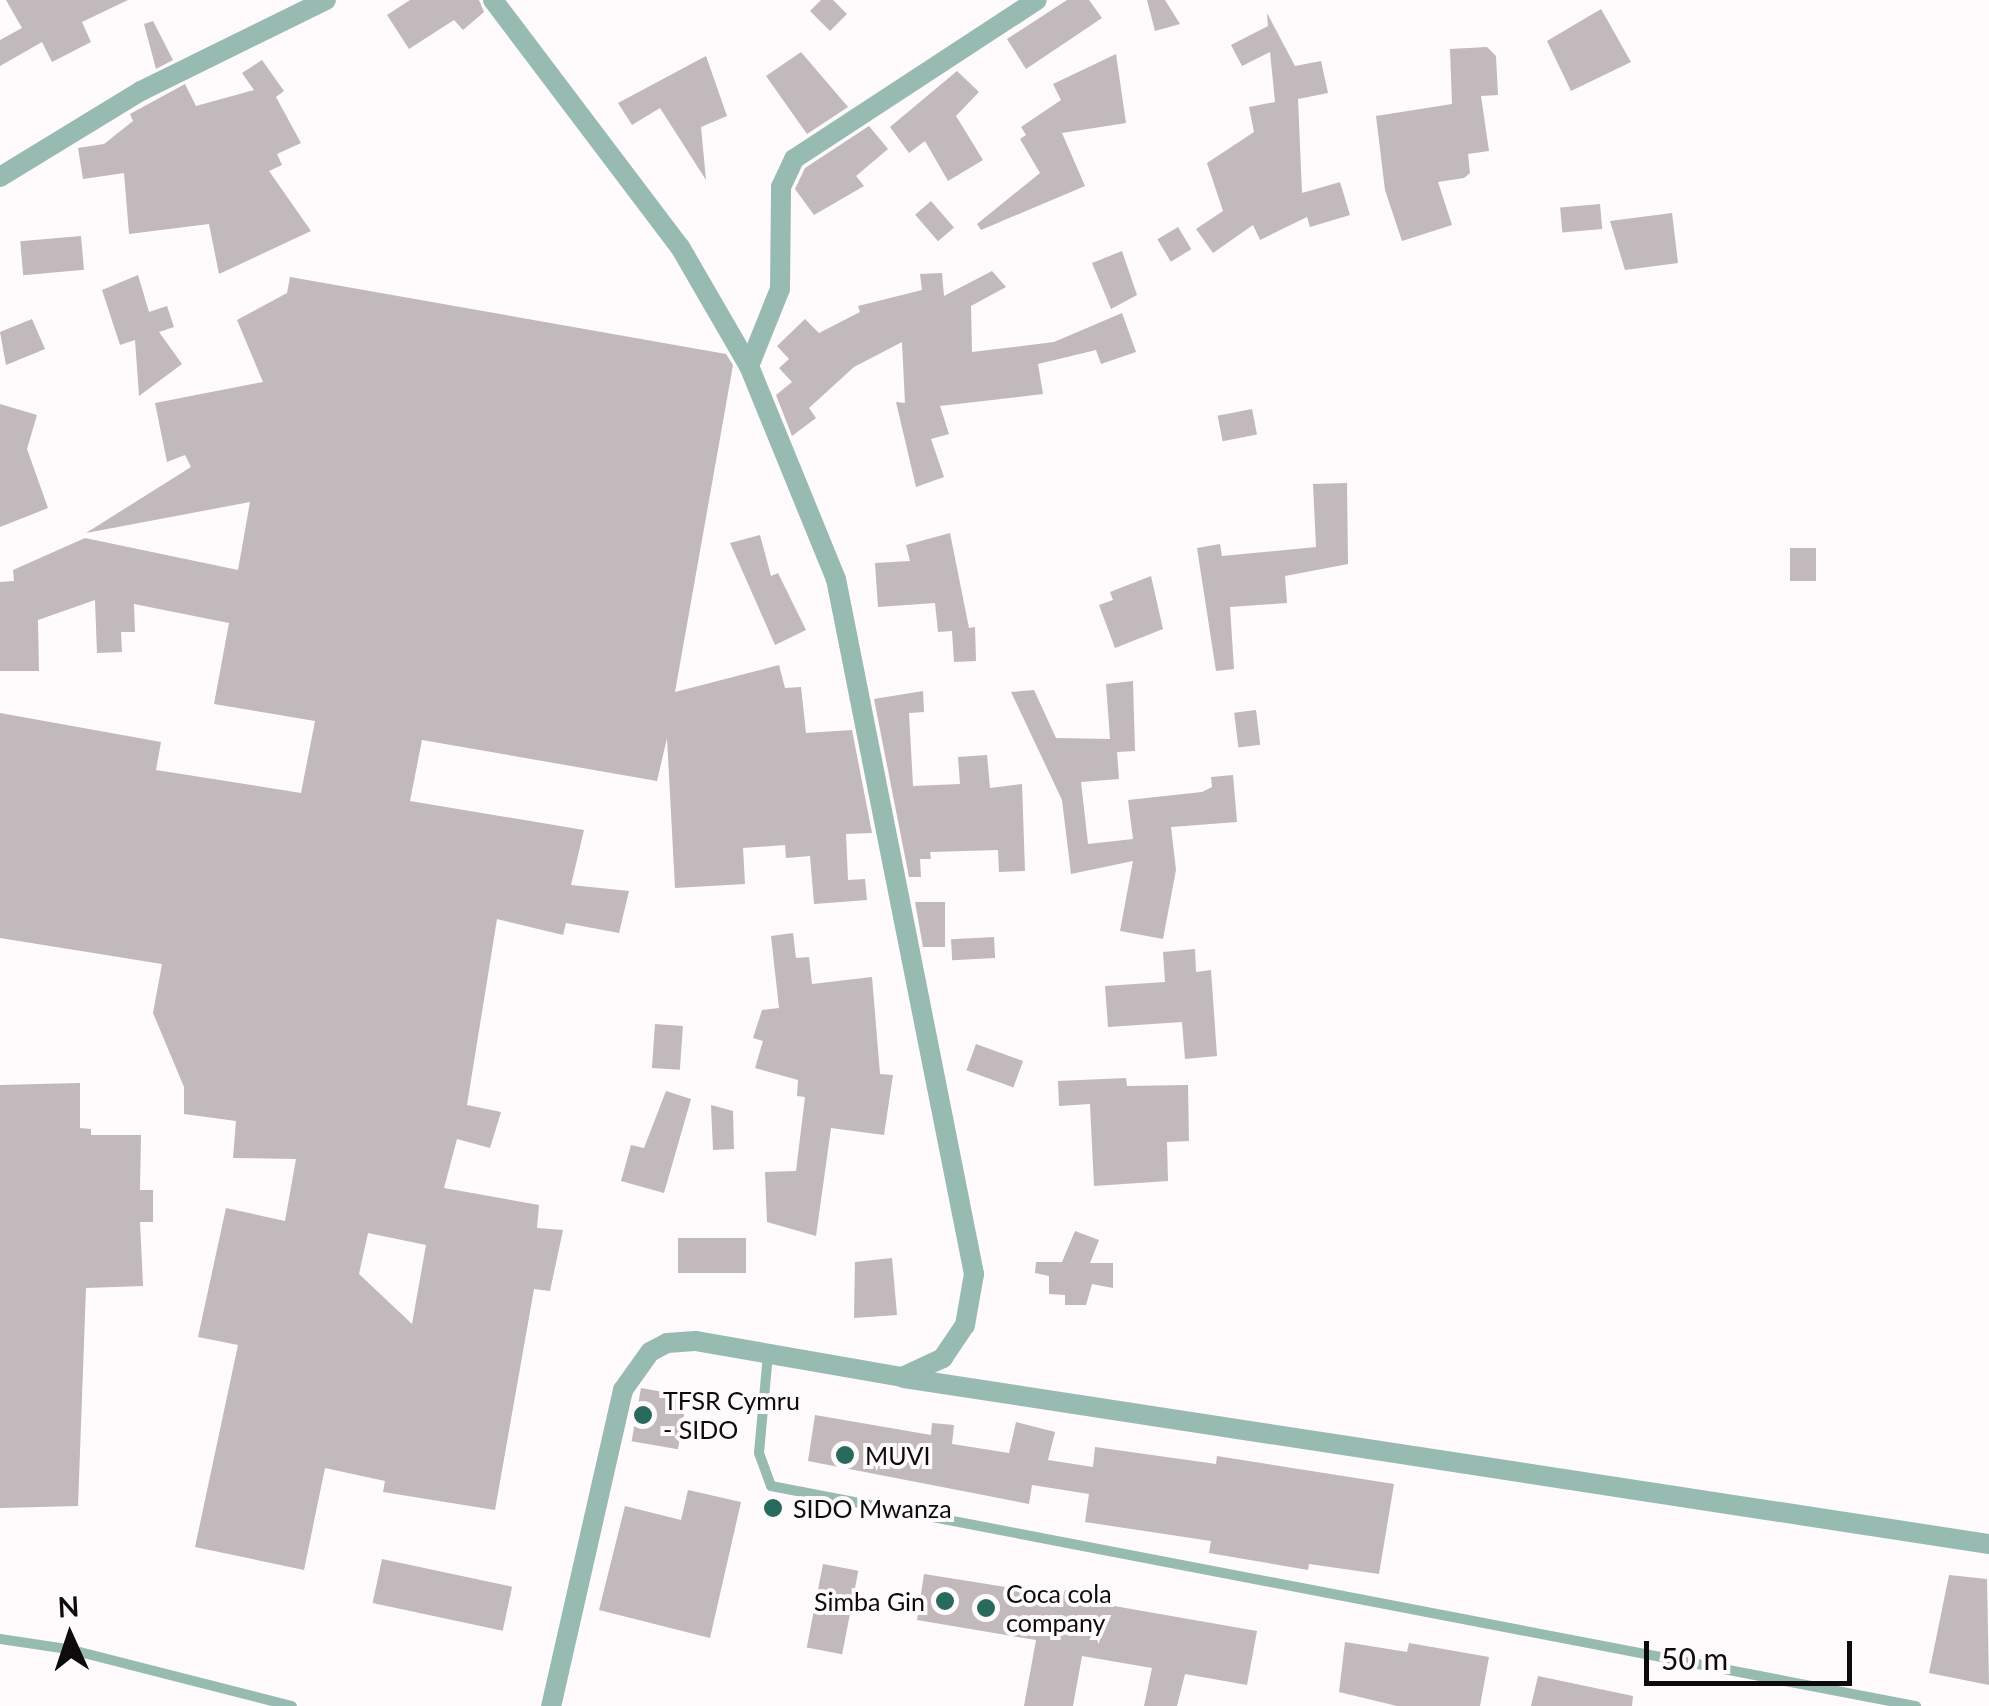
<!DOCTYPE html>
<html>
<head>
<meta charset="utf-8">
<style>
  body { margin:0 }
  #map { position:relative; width:1989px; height:1706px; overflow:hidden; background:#fffafb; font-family:Lato,sans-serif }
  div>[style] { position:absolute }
  .building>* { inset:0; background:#c1b9bb; transform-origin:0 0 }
  .lane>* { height:10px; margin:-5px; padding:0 5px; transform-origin:5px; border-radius:5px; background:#98bbb1 }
  .street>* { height:20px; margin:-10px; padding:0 10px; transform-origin:10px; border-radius:10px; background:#98bbb1 }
  .dots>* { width:28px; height:28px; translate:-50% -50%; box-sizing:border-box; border:5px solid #fffafb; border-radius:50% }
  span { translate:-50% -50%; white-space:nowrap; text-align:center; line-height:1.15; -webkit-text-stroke:8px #fffafb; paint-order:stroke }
  .poi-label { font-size:25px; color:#0d0b0b }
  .left { translate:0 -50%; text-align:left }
  .right { translate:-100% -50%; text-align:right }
  .north { position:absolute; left:20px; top:1586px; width:100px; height:100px; -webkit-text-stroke:8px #fffafb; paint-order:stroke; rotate:357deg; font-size:28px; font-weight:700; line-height:40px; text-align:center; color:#0d0b0b }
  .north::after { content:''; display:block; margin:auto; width:35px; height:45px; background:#0d0b0b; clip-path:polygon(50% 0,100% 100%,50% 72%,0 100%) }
  .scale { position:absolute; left:1644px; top:1641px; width:208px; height:45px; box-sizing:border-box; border:5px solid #0d0b0b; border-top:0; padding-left:12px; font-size:30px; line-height:35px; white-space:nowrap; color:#0d0b0b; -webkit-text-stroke:8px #fffafb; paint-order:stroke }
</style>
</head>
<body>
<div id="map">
  <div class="building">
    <i style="clip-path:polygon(6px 0,128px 0,82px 22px,91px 42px,52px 62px,42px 42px,0 66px,0 40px,22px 28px)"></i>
    <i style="clip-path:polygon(410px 0,479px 0,484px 12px,463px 30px,454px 20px,409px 49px,387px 15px)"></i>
    <i style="clip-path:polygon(821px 0,833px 0,847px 14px,830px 31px,810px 11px)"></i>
    <i style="clip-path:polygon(1067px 0,1089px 0,1102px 18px,1026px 69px,1007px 39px)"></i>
    <i style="clip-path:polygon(1147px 0,1165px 0,1180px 24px,1155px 31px)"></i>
    <i style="clip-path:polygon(1601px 9px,1631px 62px,1571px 91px,1547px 41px)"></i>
    <i style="clip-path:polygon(1267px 13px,1295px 66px,1321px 61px,1328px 93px,1298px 99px,1302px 193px,1340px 182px,1350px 215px,1310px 227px,1307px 217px,1260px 240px,1253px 225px,1213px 253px,1196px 229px,1223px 211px,1207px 163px,1254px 132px,1249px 107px,1275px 102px,1270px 52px,1242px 66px,1231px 45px,1268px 26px)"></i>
    <i style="clip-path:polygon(153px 21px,173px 60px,156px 69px,144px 24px)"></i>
    <i style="clip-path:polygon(1487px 47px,1496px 56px,1498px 95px,1481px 96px,1489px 151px,1468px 154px,1470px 173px,1464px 178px,1438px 182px,1452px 225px,1402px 241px,1385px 190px,1376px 116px,1452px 104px,1450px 49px)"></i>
    <i style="clip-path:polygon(801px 52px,848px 107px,807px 134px,766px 76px)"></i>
    <i style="clip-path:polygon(1116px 54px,1126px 123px,1062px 133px,1085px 186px,981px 230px,977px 224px,1040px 173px,1020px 139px,1026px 135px,1021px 127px,1061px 100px,1053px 84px)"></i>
    <i style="clip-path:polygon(706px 56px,727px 116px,701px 127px,706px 180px,660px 108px,632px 125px,618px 103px)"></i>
    <i style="clip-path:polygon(262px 60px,284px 91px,276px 97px,301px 143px,277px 154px,282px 165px,269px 171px,311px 231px,219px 274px,209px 224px,129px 234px,124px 173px,83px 179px,78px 148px,104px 144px,133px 121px,130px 114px,185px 84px,196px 106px,254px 90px,242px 73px)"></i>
    <i style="clip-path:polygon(957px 71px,979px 92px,956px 116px,983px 160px,948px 181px,925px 141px,909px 153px,890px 127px)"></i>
    <i style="clip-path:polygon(869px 126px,888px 149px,856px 176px,864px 186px,814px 215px,795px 189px,805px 168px)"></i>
    <i style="left:931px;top:201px;width:35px;height:21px;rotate:49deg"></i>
    <i style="left:1600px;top:204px;width:25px;height:40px;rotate:85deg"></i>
    <i style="clip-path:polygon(1672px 213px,1678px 263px,1625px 270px,1610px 221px)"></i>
    <i style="left:1178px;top:227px;width:26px;height:24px;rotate:59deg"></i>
    <i style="left:81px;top:236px;width:34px;height:61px;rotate:85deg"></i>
    <i style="clip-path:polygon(1122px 251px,1137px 295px,1111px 309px,1092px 263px)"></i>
    <i style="clip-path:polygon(992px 271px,1006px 287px,971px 306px,972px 352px,1054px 342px,1122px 313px,1136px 352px,1101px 364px,1096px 350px,1038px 364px,1043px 394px,940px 406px,949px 434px,931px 439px,944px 477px,916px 487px,896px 402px,905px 403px,902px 342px,854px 367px,809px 408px,816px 418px,792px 436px,776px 395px,792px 382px,779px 368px,789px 359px,777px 346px,805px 319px,819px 333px,860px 312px,858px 306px,922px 290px,920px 274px,942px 273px,944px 296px)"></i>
    <i style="clip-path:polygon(138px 275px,149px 312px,167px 306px,174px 327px,159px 332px,182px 364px,139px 396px,135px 340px,120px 345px,102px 290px)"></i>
    <i style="clip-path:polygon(evenodd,290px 277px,726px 354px,733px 365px,675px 692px,779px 665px,785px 688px,801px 687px,806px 733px,852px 730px,872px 833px,846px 834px,848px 880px,865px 879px,867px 900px,814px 904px,810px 856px,786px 858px,785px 845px,743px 848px,745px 884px,675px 888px,667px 738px,657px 781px,422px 740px,410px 801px,584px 830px,571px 885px,629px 891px,619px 933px,566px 923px,563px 935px,497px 919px,467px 1105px,501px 1112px,490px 1148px,457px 1139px,444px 1188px,539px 1205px,537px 1228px,563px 1230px,550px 1291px,534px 1289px,495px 1510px,383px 1492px,385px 1481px,325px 1468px,304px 1570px,195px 1547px,238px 1345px,198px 1337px,226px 1208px,285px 1221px,296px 1159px,233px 1158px,236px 1121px,184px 1114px,184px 1087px,153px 1013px,162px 964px,0 938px,0 713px,161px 742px,156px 770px,301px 793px,315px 721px,214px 704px,229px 623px,134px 604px,135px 632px,121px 632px,122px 652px,97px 653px,95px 600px,38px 620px,39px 671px,0 671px,0 582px,14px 581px,13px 570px,85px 538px,238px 570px,250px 502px,86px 533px,191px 467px,185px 455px,167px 462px,155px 403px,263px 382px,237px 320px,287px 293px,290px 277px,368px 1233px,426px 1245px,412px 1324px,359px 1274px,368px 1233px)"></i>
    <i style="clip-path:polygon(32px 319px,45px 349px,6px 365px,0 332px)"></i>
    <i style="clip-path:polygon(0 404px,37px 415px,27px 449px,48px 508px,0 527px)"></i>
    <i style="left:1252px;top:409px;width:26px;height:35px;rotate:79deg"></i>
    <i style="clip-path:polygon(1347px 483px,1348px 564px,1285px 576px,1287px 603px,1230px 607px,1234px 669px,1216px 671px,1197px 548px,1220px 544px,1222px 556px,1316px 547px,1313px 484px)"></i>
    <i style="clip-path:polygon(950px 533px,969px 628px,975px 627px,976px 661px,954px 662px,952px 631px,938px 632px,935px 603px,878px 607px,875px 563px,910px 561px,906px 545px)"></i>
    <i style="clip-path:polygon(760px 535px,771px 576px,778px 573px,806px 630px,775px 645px,730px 543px)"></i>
    <i style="left:1790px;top:548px;width:26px;height:33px"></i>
    <i style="clip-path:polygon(1151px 576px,1163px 629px,1115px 648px,1099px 605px,1113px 600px,1110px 592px)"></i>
    <i style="clip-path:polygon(1133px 681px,1135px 751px,1117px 752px,1119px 779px,1081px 782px,1088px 844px,1133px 839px,1128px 800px,1202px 792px,1212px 787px,1211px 777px,1233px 775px,1237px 822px,1171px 827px,1176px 870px,1163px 939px,1120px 931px,1133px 861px,1071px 874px,1062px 800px,1011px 692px,1034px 690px,1056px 738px,1110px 739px,1106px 684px)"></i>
    <i style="clip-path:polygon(923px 691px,924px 712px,909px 713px,913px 786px,960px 784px,958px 757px,987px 755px,990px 788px,1022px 784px,1025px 871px,999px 872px,998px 850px,930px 852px,931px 859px,920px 859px,921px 877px,909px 877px,874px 699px)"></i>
    <i style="left:1256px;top:710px;width:35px;height:22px;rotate:83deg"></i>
    <i style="clip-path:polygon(915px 902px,945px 902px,945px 947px,923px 947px)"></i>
    <i style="clip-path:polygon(793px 933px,796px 958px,809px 957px,812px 984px,872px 977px,880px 1074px,893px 1075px,884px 1135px,831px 1128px,816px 1236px,767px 1222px,765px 1172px,796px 1171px,805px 1097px,797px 1096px,798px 1080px,755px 1068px,763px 1041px,753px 1038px,762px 1010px,779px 1008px,771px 936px)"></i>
    <i style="left:994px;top:937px;width:21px;height:43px;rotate:87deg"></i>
    <i style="clip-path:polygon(1195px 949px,1196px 972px,1211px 970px,1217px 1056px,1185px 1059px,1182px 1022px,1108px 1027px,1105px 986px,1165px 982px,1163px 952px)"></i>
    <i style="left:655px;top:1024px;width:28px;height:44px;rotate:4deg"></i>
    <i style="left:976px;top:1044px;width:50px;height:28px;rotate:20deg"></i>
    <i style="clip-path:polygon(1126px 1078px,1127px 1086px,1188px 1085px,1189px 1141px,1167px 1142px,1168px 1181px,1094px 1186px,1090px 1104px,1059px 1106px,1058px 1081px)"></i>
    <i style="clip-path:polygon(80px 1083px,80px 1128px,91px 1129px,91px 1135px,141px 1135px,140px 1190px,153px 1190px,153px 1222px,140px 1222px,143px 1286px,86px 1288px,78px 1506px,0 1508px,0 1085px)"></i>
    <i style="clip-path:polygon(666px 1091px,691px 1099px,664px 1193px,621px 1181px,631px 1145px,644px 1148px)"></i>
    <i style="clip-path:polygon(711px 1105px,733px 1111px,734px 1149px,713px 1150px)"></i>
    <i style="clip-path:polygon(1075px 1231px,1099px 1240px,1090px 1263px,1113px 1263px,1113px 1288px,1092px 1284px,1086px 1305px,1065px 1305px,1065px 1295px,1049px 1294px,1049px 1276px,1035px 1273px,1036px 1262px,1062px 1262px)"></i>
    <i style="left:678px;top:1238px;width:68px;height:35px"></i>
    <i style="clip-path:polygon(892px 1258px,897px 1315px,854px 1318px,855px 1262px)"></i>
    <i style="left:641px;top:1388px;width:47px;height:54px;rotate:10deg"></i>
    <i style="clip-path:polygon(815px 1415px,931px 1435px,932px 1423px,954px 1425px,952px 1444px,1009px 1453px,1016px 1422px,1055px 1432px,1048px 1460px,1093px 1467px,1095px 1447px,1216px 1464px,1217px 1456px,1394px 1484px,1379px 1574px,1309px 1564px,1308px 1570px,1209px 1553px,1211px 1541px,1085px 1522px,1089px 1494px,1032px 1485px,1029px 1504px,808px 1461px)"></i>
    <i style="clip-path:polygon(688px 1490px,741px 1502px,710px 1638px,599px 1610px,625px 1506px,681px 1520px)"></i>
    <i style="left:382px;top:1559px;width:133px;height:45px;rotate:12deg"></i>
    <i style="left:823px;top:1564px;width:36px;height:85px;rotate:11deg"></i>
    <i style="clip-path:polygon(924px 1574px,1063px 1596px,1065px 1590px,1097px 1603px,1257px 1631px,1247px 1685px,1185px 1674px,1177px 1706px,1144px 1706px,1152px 1668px,1082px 1656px,1073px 1706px,1024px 1706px,1036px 1640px,917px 1620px)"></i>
    <i style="clip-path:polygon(1949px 1575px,1987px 1579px,1989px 1685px,1929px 1673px)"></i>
    <i style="clip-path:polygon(1345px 1642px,1407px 1652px,1409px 1643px,1489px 1657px,1480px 1706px,1397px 1706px,1339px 1692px)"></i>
    <i style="clip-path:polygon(1538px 1676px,1633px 1696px,1632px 1706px,1531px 1706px)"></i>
  </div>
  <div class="lane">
    <i style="left:768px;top:1354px;width:99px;rotate:95.2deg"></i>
    <i style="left:759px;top:1453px;width:35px;rotate:70deg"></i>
    <i style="left:771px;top:1486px;width:1166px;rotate:10.88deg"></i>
    <i style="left:0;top:1639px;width:69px;rotate:8.4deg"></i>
    <i style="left:68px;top:1649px;width:231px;rotate:14.3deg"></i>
  </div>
  <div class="street">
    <i style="left:493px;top:0;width:310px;rotate:52.9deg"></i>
    <i style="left:680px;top:247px;width:138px;rotate:59.9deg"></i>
    <i style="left:749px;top:366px;width:230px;rotate:67.8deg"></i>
    <i style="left:836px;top:579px;width:709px;rotate:78.77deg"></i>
    <i style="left:974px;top:1274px;width:52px;rotate:100deg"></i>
    <i style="left:965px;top:1325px;width:40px;rotate:124deg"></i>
    <i style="left:943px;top:1358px;width:45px;rotate:155.1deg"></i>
    <i style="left:902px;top:1377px;width:210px;rotate:-170.1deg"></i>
    <i style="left:695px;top:1341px;width:28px;rotate:176deg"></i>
    <i style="left:667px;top:1343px;width:19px;rotate:152deg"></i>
    <i style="left:650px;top:1352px;width:47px;rotate:125.4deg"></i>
    <i style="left:623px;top:1390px;width:324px;rotate:102.8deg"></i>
    <i style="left:0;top:177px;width:165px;rotate:-31.4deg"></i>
    <i style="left:141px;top:91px;width:206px;rotate:-26.2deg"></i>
    <i style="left:749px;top:366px;width:83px;rotate:-68.1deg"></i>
    <i style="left:780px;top:289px;width:102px;rotate:-89.4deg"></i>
    <i style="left:781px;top:187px;width:31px;rotate:-65deg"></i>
    <i style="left:794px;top:159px;width:290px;rotate:-33.2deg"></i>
    <i style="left:904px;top:1378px;width:1098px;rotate:8.7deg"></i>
  </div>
  <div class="dots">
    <i style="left:643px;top:1415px;background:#286b5c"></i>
    <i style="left:845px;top:1455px;background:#286b5c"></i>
    <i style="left:773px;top:1508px;background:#286b5c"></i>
    <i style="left:945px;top:1601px;background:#286b5c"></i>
    <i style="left:986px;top:1608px;background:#286b5c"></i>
  </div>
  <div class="poi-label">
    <span class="left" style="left:663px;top:1415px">TFSR Cymru<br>- SIDO</span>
    <span class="left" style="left:865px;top:1455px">MUVI</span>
    <span class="left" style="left:793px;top:1508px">SIDO Mwanza</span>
    <span class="left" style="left:1006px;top:1608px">Coca cola<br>company</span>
    <span class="right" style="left:925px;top:1601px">Simba Gin</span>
  </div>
  <div class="north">N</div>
  <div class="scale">50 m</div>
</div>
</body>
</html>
